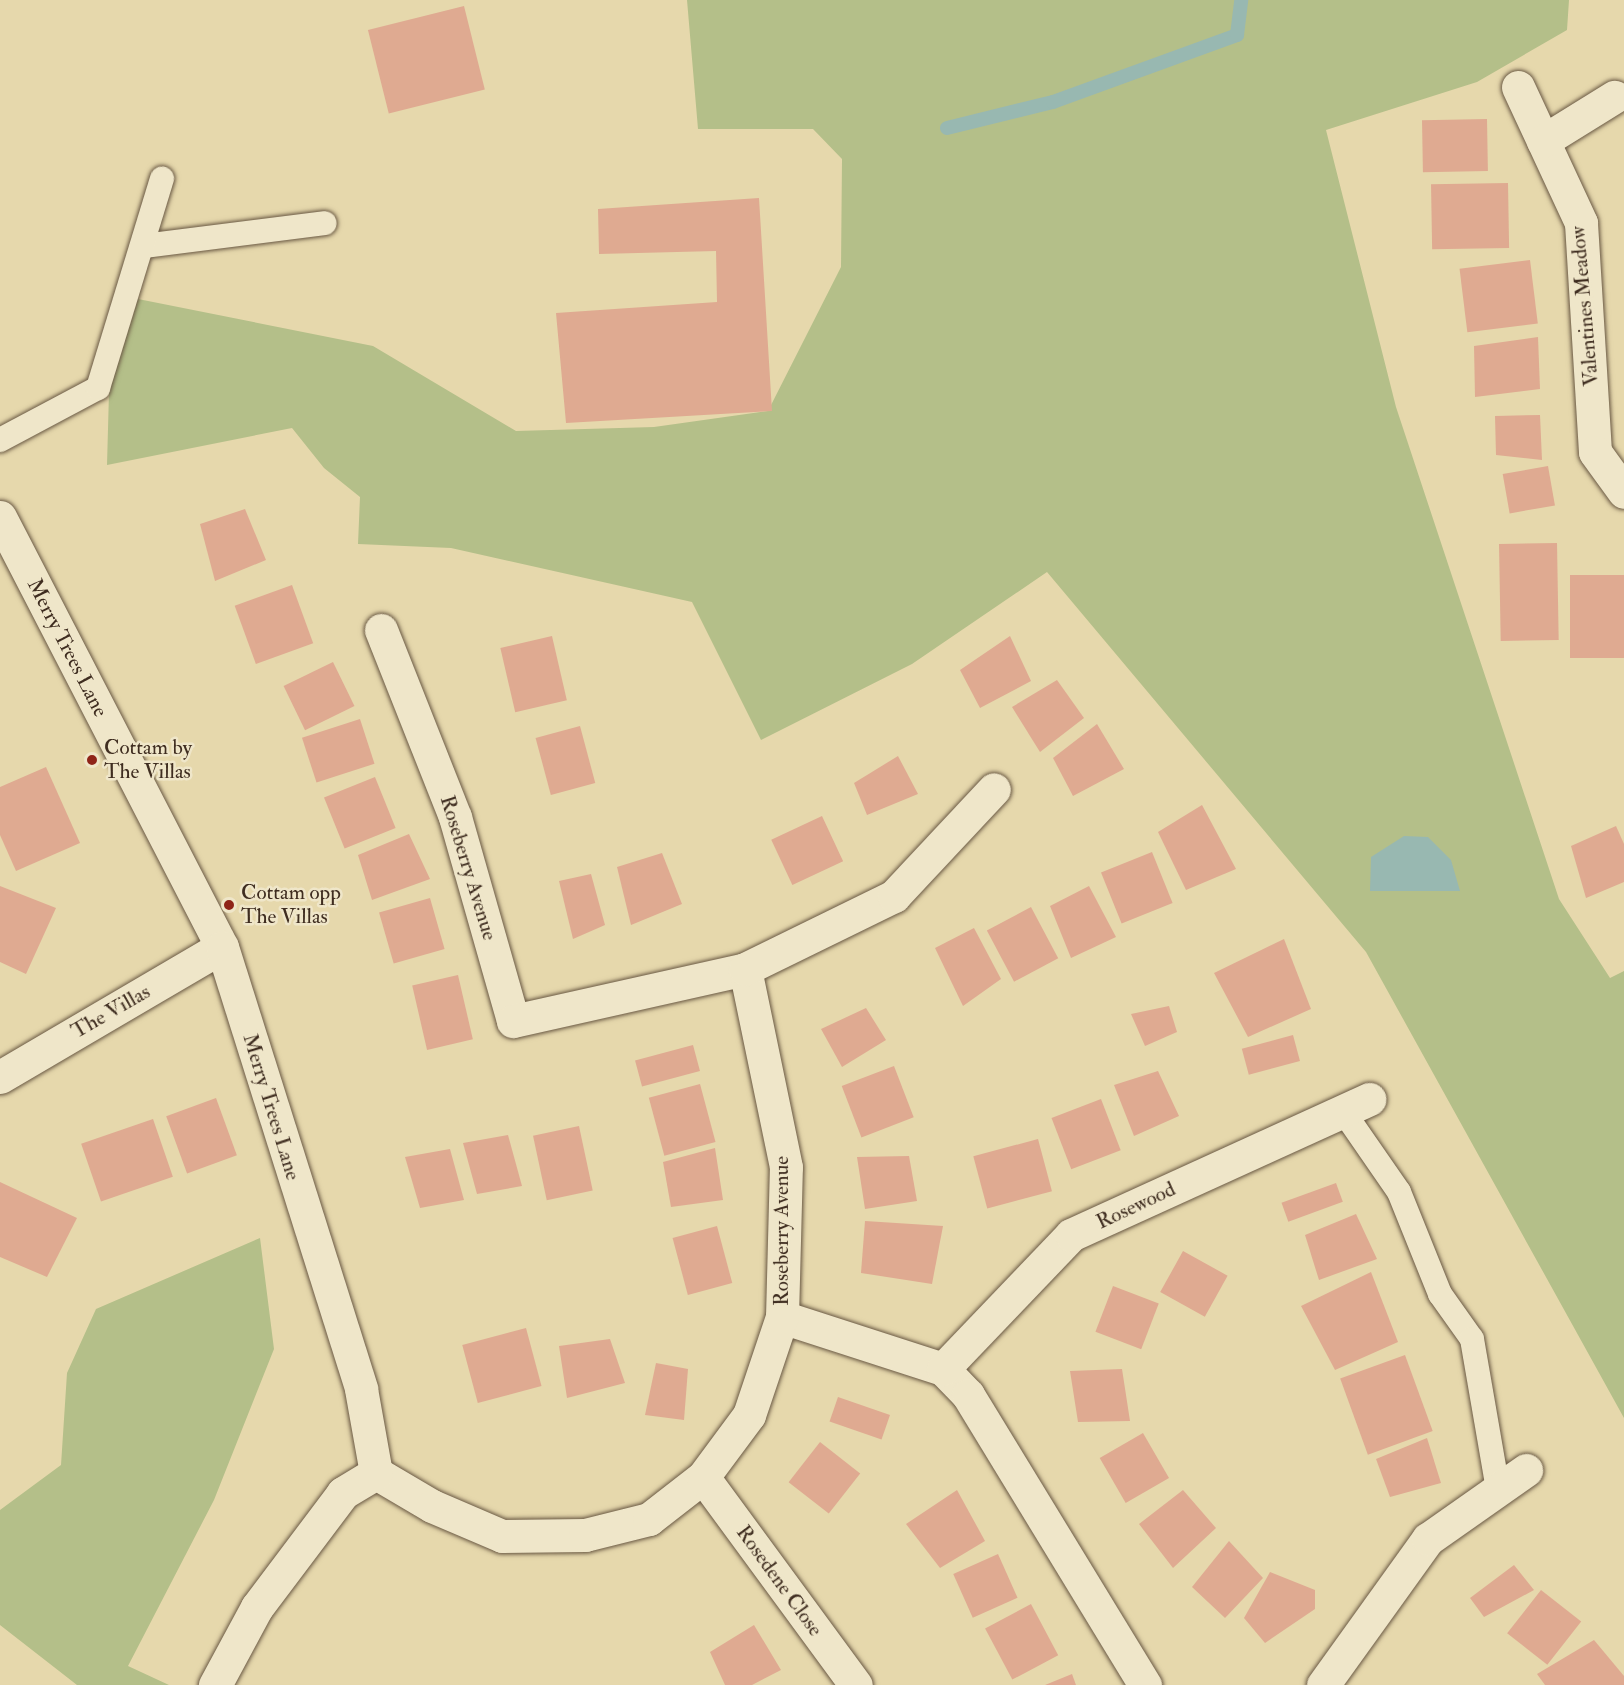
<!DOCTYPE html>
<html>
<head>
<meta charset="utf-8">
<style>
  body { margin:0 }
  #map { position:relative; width:1624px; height:1685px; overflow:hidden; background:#e6d8ac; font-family:"IM FELL Double Pica",serif }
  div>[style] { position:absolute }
  .green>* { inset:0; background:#b4bf89 }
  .water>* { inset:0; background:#98b8b1 }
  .stream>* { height:14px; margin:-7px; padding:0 7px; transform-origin:7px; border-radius:7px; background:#98b8b1 }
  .building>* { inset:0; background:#dfaa91; transform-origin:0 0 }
  .roads { filter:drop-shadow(0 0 2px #695843) drop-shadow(0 0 2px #695843) }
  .lane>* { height:24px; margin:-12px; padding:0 12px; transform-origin:12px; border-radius:12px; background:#efe6c9 }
  .street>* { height:33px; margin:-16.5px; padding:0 16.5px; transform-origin:16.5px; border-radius:16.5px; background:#efe6c9 }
  .secondary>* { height:33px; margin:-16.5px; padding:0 16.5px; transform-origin:16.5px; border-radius:16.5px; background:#efe6c9 }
  .dots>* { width:16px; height:16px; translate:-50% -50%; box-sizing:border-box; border:3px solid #efe6c9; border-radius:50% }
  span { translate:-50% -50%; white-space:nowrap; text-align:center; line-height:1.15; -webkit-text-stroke:5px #efe6c9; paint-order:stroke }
  .street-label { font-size:21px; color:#3f2d20 }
  .poi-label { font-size:21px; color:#3f2d20 }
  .left { translate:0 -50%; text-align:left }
</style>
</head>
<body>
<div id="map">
  <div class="green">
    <i style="clip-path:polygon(687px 0,1569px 0,1567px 30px,1477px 82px,1326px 130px,1396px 407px,1559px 899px,1610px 978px,1624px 971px,1624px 1418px,1366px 952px,1047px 572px,912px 664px,761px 740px,692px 602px,451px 548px,358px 544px,360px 497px,324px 468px,292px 428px,107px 465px,109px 392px,138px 299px,373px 346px,516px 431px,654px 427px,768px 411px,841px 267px,842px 159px,813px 129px,698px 129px)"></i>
    <i style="clip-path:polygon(260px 1238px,274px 1349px,214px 1500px,128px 1666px,169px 1685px,77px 1685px,0 1625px,0 1510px,61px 1465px,67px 1373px,96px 1309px)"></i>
  </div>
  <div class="water">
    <i style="clip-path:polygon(1404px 836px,1428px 837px,1451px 860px,1460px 891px,1370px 891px,1371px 857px)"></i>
  </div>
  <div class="stream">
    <i style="left:947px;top:128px;width:109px;rotate:-13.8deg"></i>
    <i style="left:1053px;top:102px;width:196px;rotate:-20deg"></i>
    <i style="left:1237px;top:35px;width:35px;rotate:-83deg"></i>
  </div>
  <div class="building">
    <i style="left:464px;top:6px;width:86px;height:99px;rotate:76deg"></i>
    <i style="left:1487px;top:119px;width:52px;height:65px;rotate:89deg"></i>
    <i style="left:1508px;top:183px;width:65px;height:77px;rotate:89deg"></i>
    <i style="clip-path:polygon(759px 198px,772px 411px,566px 423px,556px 313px,717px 302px,716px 251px,599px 254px,598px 209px)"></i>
    <i style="left:1530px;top:260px;width:64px;height:71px;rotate:83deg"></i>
    <i style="clip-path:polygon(1538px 337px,1540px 389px,1475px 397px,1474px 346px)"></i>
    <i style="clip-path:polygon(1540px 415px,1542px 460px,1496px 455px,1495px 416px)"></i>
    <i style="left:1548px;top:466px;width:40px;height:46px;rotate:80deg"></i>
    <i style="clip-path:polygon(245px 509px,266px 560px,215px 581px,200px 524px)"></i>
    <i style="left:1557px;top:543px;width:97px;height:58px;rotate:89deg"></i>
    <i style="left:1624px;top:575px;width:83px;height:54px;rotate:90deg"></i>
    <i style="left:292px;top:585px;width:62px;height:61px;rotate:70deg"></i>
    <i style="left:552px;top:636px;width:66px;height:53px;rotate:77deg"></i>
    <i style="clip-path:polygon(1010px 636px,1031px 681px,980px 708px,960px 670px)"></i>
    <i style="left:333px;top:662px;width:49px;height:55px;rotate:64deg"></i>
    <i style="clip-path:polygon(1057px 680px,1084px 718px,1040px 752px,1012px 707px)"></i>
    <i style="left:360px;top:719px;width:47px;height:61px;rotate:72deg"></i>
    <i style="clip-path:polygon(1097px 724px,1124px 769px,1073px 796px,1053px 758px)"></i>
    <i style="left:580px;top:726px;width:59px;height:46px;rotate:75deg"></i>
    <i style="clip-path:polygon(898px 756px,918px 794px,867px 815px,854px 783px)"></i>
    <i style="clip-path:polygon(46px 767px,80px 843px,16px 871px,0 835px,0 787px)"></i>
    <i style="left:375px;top:777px;width:55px;height:55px;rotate:68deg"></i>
    <i style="clip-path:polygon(1202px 805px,1236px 869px,1186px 890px,1158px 832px)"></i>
    <i style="left:822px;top:816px;width:50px;height:56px;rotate:65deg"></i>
    <i style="clip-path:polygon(1616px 826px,1624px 844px,1624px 882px,1586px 898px,1571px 846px)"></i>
    <i style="clip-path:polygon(409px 834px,430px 879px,372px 900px,358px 855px)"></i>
    <i style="left:1152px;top:852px;width:55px;height:55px;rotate:68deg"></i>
    <i style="clip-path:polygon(662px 853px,682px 904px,631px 925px,617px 867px)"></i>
    <i style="clip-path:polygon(591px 874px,605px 925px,573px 939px,559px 881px)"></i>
    <i style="clip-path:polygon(0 886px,56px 908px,26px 974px,0 962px)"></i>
    <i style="clip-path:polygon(1089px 886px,1116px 937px,1071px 958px,1050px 906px)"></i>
    <i style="left:430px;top:898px;width:53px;height:53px;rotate:74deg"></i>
    <i style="left:1031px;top:907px;width:58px;height:50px;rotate:62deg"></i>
    <i style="clip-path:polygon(974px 928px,1001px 979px,963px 1006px,935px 948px)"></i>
    <i style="clip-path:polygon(1284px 939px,1311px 1009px,1248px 1037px,1214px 973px)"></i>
    <i style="left:458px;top:975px;width:66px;height:47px;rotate:77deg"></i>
    <i style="clip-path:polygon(1169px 1006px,1177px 1032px,1145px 1046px,1131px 1014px)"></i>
    <i style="clip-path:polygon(866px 1008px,886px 1040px,842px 1067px,821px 1029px)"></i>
    <i style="left:1293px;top:1035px;width:27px;height:53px;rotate:75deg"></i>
    <i style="left:693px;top:1045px;width:27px;height:60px;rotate:75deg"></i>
    <i style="left:894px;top:1066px;width:55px;height:56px;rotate:69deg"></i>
    <i style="clip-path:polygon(1158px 1071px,1179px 1116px,1134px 1136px,1114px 1085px)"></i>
    <i style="left:700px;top:1084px;width:60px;height:53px;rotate:75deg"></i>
    <i style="left:216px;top:1098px;width:61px;height:53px;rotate:70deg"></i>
    <i style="left:1101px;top:1099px;width:55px;height:53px;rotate:69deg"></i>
    <i style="left:153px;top:1119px;width:61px;height:76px;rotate:71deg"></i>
    <i style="left:579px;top:1126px;width:66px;height:47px;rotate:78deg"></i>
    <i style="clip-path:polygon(508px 1135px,522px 1186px,477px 1194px,463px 1143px)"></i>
    <i style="left:1038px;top:1139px;width:54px;height:67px;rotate:75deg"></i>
    <i style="clip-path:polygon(715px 1148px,723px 1200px,671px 1207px,663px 1162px)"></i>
    <i style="clip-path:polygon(450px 1149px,464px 1200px,420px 1208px,405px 1157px)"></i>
    <i style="clip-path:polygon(909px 1156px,917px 1201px,865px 1209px,857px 1157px)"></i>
    <i style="clip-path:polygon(0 1182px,77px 1218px,47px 1277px,0 1257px)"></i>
    <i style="left:1336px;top:1183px;width:20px;height:58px;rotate:70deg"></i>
    <i style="clip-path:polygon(1356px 1214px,1377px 1259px,1319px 1280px,1305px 1235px)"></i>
    <i style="clip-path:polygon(865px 1221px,943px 1226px,932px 1284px,861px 1273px)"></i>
    <i style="left:717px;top:1226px;width:59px;height:46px;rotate:75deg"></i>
    <i style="left:1183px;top:1251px;width:51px;height:47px;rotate:29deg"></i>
    <i style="clip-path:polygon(1371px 1272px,1398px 1342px,1335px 1370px,1301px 1306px)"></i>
    <i style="left:1113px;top:1286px;width:49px;height:49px;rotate:21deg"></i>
    <i style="left:526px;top:1328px;width:60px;height:66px;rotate:75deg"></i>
    <i style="clip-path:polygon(610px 1339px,625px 1383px,567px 1398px,559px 1346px)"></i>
    <i style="left:1405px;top:1355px;width:81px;height:69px;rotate:70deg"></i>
    <i style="clip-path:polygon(656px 1363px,688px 1369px,684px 1420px,645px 1415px)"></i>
    <i style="clip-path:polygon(1122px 1369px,1130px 1421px,1078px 1422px,1070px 1371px)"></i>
    <i style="left:838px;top:1397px;width:55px;height:26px;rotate:19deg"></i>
    <i style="left:1143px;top:1433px;width:52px;height:50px;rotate:60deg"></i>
    <i style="clip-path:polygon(1427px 1438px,1441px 1483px,1390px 1497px,1376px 1459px)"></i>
    <i style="left:820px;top:1442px;width:51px;height:51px;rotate:38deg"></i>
    <i style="clip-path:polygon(957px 1490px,985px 1541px,940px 1568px,906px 1524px)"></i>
    <i style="clip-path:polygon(1183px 1490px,1216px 1528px,1173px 1568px,1139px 1524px)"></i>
    <i style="clip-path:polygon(1229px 1541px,1263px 1578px,1225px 1618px,1192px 1587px)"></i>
    <i style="left:998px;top:1554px;width:48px;height:49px;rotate:66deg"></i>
    <i style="clip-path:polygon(1514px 1565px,1534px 1590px,1484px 1617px,1470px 1598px)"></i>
    <i style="clip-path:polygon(1270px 1572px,1315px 1590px,1315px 1609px,1265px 1643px,1244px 1618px)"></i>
    <i style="left:1541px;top:1590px;width:51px;height:55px;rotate:38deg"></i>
    <i style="left:1031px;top:1604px;width:58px;height:52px;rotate:62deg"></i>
    <i style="clip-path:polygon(754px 1625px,781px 1670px,752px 1685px,725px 1685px,710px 1652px)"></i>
    <i style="clip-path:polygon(1594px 1640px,1624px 1676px,1624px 1685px,1545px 1685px,1537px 1674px)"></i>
    <i style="clip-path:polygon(1072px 1674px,1076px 1685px,1045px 1685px)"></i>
  </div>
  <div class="roads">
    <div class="lane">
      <i style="left:144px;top:246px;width:182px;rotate:-7.2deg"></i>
      <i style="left:0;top:440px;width:111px;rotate:-28deg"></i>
      <i style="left:98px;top:388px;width:219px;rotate:-73deg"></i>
      <i style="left:1343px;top:1111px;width:98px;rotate:55.3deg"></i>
      <i style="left:1399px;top:1192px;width:110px;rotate:68.1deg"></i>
      <i style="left:1440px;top:1294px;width:55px;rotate:54.6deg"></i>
      <i style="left:1472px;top:1339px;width:152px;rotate:80.2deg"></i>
    </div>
    <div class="street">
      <i style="left:1518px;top:87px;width:150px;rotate:65.1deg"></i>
      <i style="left:1581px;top:223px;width:229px;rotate:86.5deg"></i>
      <i style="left:1595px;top:452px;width:49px;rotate:54.1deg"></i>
      <i style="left:1543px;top:141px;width:84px;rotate:-31.8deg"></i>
      <i style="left:381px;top:630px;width:201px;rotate:68.4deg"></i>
      <i style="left:455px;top:817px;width:212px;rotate:74.1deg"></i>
      <i style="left:513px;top:1021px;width:238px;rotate:-12.6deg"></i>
      <i style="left:0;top:1077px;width:257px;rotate:-30.4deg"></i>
      <i style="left:782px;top:1317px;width:169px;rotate:17.9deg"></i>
      <i style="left:943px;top:1369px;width:36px;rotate:46deg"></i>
      <i style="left:968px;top:1395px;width:340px;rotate:58.6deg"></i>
      <i style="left:943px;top:1369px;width:185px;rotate:-46.3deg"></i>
      <i style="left:1071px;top:1235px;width:328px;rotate:-24.5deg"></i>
      <i style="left:376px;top:1473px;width:65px;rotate:30.5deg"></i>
      <i style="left:432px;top:1506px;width:76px;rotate:23.2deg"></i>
      <i style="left:502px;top:1536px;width:83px;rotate:-0.7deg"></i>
      <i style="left:585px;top:1535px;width:66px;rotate:-14deg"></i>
      <i style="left:649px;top:1519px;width:68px;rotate:-37.9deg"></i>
      <i style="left:703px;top:1477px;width:77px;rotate:-53.4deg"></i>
      <i style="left:749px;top:1415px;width:103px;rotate:-71.4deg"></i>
      <i style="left:782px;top:1317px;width:150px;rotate:-88.5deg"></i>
      <i style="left:786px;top:1167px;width:202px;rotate:-101.7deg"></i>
      <i style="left:745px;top:969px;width:166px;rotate:-26.1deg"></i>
      <i style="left:894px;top:896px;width:146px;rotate:-46.9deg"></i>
      <i style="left:703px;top:1477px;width:258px;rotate:53.7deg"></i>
      <i style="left:1323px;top:1685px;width:180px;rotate:-54.3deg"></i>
      <i style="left:1428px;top:1539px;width:120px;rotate:-35.1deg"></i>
    </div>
    <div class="secondary">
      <i style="left:0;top:517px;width:484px;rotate:62.7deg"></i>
      <i style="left:222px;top:947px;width:463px;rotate:72.5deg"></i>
      <i style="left:361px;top:1389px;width:85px;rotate:79.9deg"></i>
      <i style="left:376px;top:1473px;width:39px;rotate:149deg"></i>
      <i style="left:343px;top:1493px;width:143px;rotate:127deg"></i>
      <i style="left:257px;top:1607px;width:89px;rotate:118.3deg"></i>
    </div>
  </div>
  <div class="dots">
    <i style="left:92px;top:760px;background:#8f2418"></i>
    <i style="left:229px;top:905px;background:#8f2418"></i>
  </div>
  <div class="street-label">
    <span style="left:1585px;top:306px;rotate:-95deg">Valentines Meadow</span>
    <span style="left:67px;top:648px;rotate:63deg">Merry Trees Lane</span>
    <span style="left:468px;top:868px;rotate:73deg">Roseberry Avenue</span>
    <span style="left:111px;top:1012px;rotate:-30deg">The Villas</span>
    <span style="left:271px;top:1107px;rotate:73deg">Merry Trees Lane</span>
    <span style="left:1136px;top:1206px;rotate:-25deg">Rosewood</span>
    <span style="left:782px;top:1231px;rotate:-90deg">Roseberry Avenue</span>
    <span style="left:779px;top:1581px;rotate:54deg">Rosedene Close</span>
  </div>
  <div class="poi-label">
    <span class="left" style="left:104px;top:760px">Cottam by<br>The Villas</span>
    <span class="left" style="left:241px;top:905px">Cottam opp<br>The Villas</span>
  </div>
</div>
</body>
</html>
